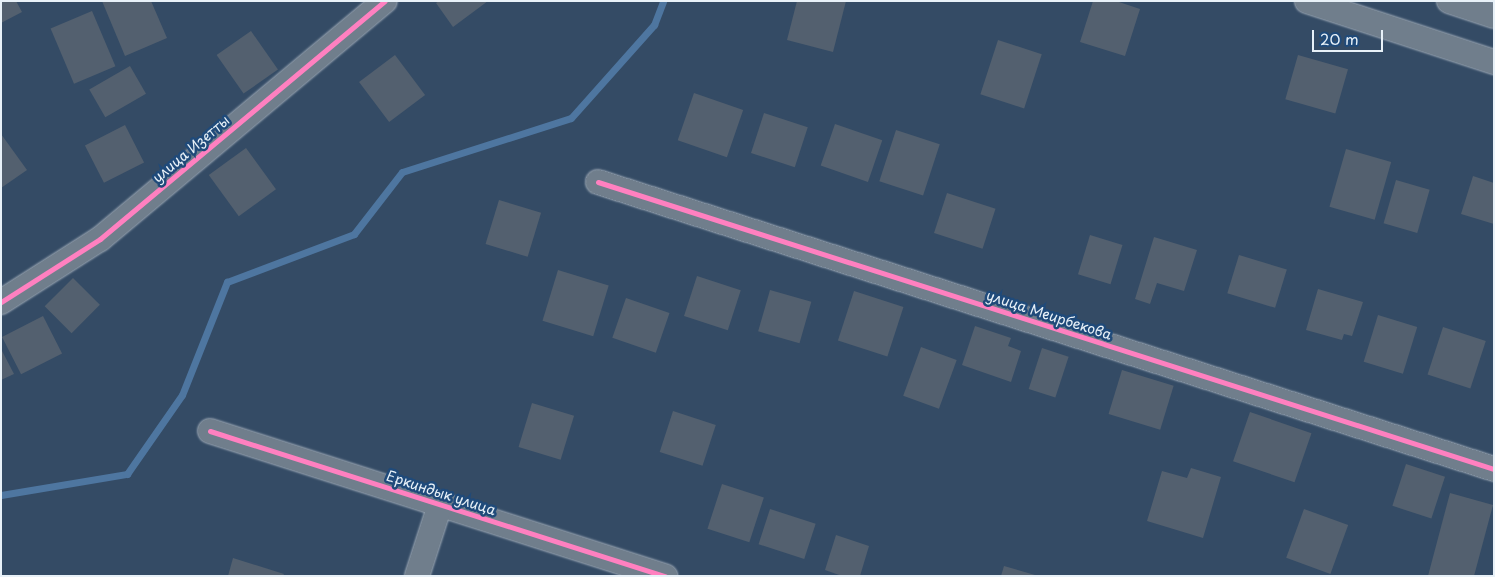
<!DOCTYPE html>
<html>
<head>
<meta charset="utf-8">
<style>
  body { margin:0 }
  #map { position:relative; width:1495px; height:577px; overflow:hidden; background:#344b65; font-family:"Playpen Sans",sans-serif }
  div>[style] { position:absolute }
  .stream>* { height:7px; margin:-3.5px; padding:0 3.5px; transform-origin:3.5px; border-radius:3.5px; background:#4e76a0 }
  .building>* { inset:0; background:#53606f; transform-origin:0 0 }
  .roads { filter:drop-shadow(0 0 1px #9aa6b3) drop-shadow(0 0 1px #9aa6b3) }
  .minor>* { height:24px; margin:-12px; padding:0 12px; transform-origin:12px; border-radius:12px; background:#707e8c }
  .cycleway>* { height:5px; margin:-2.5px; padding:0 2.5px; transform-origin:2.5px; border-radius:2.5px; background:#ff80c0 }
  span { translate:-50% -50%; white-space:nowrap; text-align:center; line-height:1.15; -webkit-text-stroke:5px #1f4a7a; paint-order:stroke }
  .street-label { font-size:14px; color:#e8f1f8 }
  .frame { position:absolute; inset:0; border:2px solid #e8f1f8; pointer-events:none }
  .scale { position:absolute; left:1312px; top:30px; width:71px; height:22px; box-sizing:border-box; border:2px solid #e8f1f8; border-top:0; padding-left:6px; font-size:15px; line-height:18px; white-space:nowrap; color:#e8f1f8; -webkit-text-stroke:4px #1f4a7a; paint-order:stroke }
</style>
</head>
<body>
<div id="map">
  <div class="stream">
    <i style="left:1px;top:495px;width:128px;rotate:-9.5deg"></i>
    <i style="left:127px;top:474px;width:96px;rotate:-55.2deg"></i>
    <i style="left:182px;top:395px;width:122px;rotate:-68.3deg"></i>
    <i style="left:227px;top:282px;width:136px;rotate:-20.7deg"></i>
    <i style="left:354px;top:234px;width:78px;rotate:-52.3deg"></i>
    <i style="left:402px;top:172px;width:177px;rotate:-17.7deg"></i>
    <i style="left:571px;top:118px;width:125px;rotate:-48.3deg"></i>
    <i style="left:654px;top:25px;width:26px;rotate:-69deg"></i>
  </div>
  <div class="building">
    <i style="clip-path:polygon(1px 1px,16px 1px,22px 12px,1px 23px)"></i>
    <i style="clip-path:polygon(102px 1px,151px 1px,167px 38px,125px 56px)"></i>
    <i style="clip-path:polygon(439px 1px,488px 1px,453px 27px,436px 3px)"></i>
    <i style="clip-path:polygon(797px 1px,846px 1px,833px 52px,787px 40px)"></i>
    <i style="clip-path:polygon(1093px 1px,1116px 1px,1140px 9px,1125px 56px,1080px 42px)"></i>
    <i style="left:92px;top:11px;width:60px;height:45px;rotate:67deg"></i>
    <i style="left:251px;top:31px;width:47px;height:42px;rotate:55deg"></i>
    <i style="left:998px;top:40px;width:46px;height:57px;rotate:18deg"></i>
    <i style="left:395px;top:55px;width:50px;height:45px;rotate:53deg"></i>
    <i style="left:1298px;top:55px;width:52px;height:46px;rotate:16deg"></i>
    <i style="left:130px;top:66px;width:32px;height:47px;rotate:60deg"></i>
    <i style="left:694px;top:93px;width:52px;height:50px;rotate:19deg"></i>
    <i style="left:764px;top:113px;width:46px;height:42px;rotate:18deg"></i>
    <i style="left:835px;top:124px;width:50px;height:44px;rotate:19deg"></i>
    <i style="left:125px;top:125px;width:42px;height:45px;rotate:63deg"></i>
    <i style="left:896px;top:130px;width:46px;height:54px;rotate:18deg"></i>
    <i style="clip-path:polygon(1px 134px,27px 170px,1px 188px)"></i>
    <i style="left:246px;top:148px;width:51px;height:46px;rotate:54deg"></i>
    <i style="left:1346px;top:149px;width:47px;height:60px;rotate:16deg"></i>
    <i style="clip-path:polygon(1473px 176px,1494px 183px,1494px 224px,1461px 214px)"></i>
    <i style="left:1396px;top:180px;width:35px;height:45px;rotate:16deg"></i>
    <i style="left:947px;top:193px;width:51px;height:42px;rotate:18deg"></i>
    <i style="left:499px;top:200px;width:44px;height:46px;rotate:17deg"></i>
    <i style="left:1090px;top:235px;width:34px;height:41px;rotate:17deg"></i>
    <i style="clip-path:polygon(1154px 237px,1197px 250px,1184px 291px,1157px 283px,1150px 304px,1135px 299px)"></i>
    <i style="left:1239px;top:255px;width:50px;height:40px;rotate:17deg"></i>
    <i style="left:558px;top:270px;width:53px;height:53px;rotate:17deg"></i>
    <i style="left:697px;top:276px;width:46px;height:42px;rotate:18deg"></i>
    <i style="left:73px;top:278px;width:38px;height:40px;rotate:45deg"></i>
    <i style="clip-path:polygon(1318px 289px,1363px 302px,1352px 336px,1344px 334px,1342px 340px,1306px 330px)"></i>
    <i style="left:770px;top:290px;width:43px;height:43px;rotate:16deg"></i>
    <i style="left:854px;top:291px;width:52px;height:52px;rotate:18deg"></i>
    <i style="left:626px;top:298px;width:46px;height:42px;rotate:19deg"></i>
    <i style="left:1378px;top:315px;width:41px;height:49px;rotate:17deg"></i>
    <i style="left:43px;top:316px;width:42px;height:46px;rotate:63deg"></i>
    <i style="clip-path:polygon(975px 326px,1011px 338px,1008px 346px,1021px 351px,1011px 382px,962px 365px)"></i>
    <i style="left:1443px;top:327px;width:45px;height:50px;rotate:18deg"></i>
    <i style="left:921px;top:347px;width:38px;height:52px;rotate:20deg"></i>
    <i style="left:1042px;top:348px;width:28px;height:43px;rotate:18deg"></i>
    <i style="clip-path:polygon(1px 349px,14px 374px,1px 380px)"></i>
    <i style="left:1122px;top:370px;width:54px;height:46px;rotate:17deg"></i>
    <i style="left:532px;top:403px;width:44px;height:46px;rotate:17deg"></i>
    <i style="left:673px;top:411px;width:45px;height:43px;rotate:18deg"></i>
    <i style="left:1250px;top:412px;width:65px;height:52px;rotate:19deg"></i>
    <i style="left:1406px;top:464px;width:41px;height:44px;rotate:18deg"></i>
    <i style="clip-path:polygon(1191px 468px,1221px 477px,1203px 538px,1147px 521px,1162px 471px,1187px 478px)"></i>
    <i style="left:722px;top:484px;width:44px;height:47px;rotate:18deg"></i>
    <i style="clip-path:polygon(1450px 493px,1493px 505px,1474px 576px,1428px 576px)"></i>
    <i style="left:770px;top:509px;width:48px;height:37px;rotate:18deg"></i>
    <i style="left:1304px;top:509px;width:47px;height:52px;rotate:20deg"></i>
    <i style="clip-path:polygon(836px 535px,869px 546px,860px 576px,842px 576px,825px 570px)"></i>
    <i style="clip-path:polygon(233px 558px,284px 574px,283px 576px,228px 576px)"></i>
    <i style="clip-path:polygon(1004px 566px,1035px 575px,1035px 576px,1001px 576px)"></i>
  </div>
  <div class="roads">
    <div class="minor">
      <i style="left:1307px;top:1px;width:197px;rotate:18.1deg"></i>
      <i style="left:1449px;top:1px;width:47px;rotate:18.4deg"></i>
      <i style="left:598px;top:182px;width:941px;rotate:17.76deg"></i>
      <i style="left:1px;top:302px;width:117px;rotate:-32.5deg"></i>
      <i style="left:100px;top:239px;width:371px;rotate:-39.9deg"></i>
      <i style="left:210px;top:431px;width:478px;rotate:17.7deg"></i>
      <i style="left:417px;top:576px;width:75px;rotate:-72.1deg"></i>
    </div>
  </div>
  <div class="cycleway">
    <i style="left:598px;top:182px;width:941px;rotate:17.76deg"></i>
    <i style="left:1px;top:302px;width:117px;rotate:-32.5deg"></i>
    <i style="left:100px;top:239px;width:371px;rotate:-39.9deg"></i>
    <i style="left:210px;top:431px;width:478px;rotate:17.7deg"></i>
  </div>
  <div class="street-label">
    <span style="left:191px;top:149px;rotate:-40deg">улица Изетты</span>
    <span style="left:1049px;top:315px;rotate:18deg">улица Меирбекова</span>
    <span style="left:441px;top:493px;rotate:18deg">Еркиндык улица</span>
  </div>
  <div class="frame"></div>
  <div class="scale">20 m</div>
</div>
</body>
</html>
